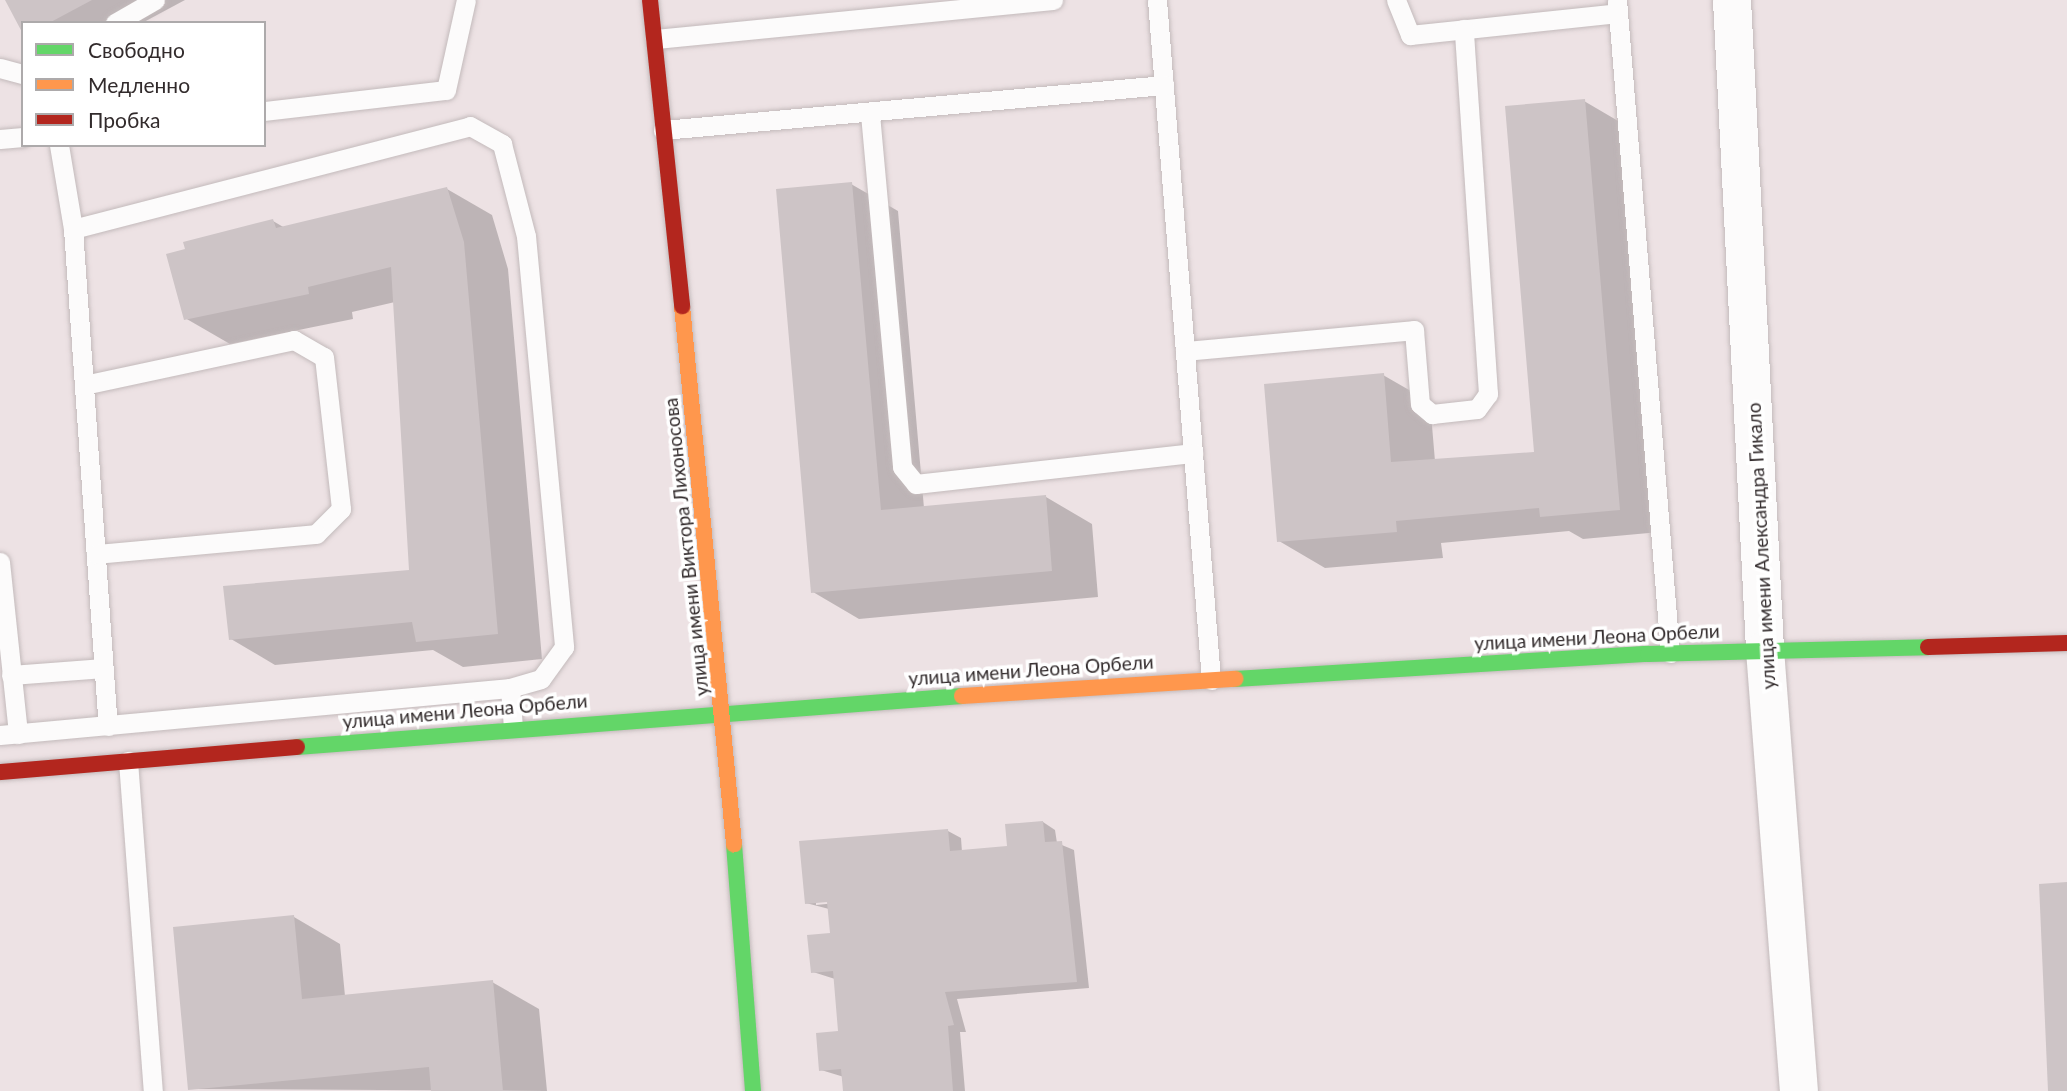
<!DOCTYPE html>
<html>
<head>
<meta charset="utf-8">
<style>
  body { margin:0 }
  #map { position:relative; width:2067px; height:1091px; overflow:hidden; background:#ede2e4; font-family:Lato,sans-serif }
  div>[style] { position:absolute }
  .shadow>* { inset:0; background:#0003 }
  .building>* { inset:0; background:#cdc4c6 }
  .roads { filter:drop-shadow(0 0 2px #c3babb) drop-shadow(0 0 2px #c3babb) }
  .lane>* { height:19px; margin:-9.5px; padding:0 9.5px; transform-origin:9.5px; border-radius:9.5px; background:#fcfbfb }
  .street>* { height:38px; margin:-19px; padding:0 19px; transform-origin:19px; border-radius:19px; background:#fcfbfb }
  .fast>* { height:16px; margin:-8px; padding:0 8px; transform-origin:8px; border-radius:8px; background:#63d668 }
  .slow>* { height:16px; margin:-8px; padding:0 8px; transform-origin:8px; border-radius:8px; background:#ff974d }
  .jam>* { height:16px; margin:-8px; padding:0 8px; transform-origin:8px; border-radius:8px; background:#b3261e }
  span { translate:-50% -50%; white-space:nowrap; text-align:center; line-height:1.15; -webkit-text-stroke:7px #fff; paint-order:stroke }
  .street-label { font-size:19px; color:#322b2c }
  .legend { position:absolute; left:21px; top:21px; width:245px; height:126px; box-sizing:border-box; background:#fff; border:2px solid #adaaab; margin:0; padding:9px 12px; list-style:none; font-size:21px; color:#322b2c }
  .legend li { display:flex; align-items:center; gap:14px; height:35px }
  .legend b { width:35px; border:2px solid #adaaab }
</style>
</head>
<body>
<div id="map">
  <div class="shadow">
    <i style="clip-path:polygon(7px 0,185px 0,142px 23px,23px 23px)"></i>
    <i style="clip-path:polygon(1584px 101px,1625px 125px,1660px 532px,1583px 539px,1569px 531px,1441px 543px,1443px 558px,1325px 568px,1279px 541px,1383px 375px,1430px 402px,1435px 461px,1536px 453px)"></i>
    <i style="clip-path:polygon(851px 184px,898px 211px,924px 508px,1046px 497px,1092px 524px,1098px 597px,859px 619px,813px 592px)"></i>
    <i style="clip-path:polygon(447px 189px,492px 215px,508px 269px,542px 659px,463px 667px,433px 650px,275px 665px,231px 639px,411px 572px,395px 302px,352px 312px,353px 319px,230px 344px,185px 318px,273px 221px,285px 228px)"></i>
    <i style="clip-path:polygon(evenodd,1043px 822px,1055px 830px,1057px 843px,1074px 850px,1089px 988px,957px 999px,966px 1032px,960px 1032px,965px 1091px,845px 1091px,844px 1077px,821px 1070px,840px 1033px,835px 979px,813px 972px,832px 935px,829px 909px,806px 903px,948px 831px,961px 838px,962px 852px,1009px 848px,1043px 822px,816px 901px,836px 903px,816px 905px,816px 901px)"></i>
    <i style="clip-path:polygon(294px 917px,340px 944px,345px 996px,492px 982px,539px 1009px,547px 1091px,190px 1089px)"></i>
  </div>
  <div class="building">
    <i style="clip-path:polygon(5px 0,92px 0,49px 23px,23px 23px,23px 34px)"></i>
    <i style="clip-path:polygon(1585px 99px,1620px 510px,1540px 517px,1539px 508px,1396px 521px,1397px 532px,1277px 542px,1264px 384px,1384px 373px,1391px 462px,1534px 452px,1505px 106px)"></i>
    <i style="clip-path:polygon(852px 182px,881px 510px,1046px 495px,1052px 571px,811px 593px,776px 189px)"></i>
    <i style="clip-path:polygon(447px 187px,464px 242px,498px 634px,416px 642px,412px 622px,229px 640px,223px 586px,409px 570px,391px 267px,308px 287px,309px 294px,184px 320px,166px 254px,185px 249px,183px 242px,273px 219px,276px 228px)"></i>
    <i style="clip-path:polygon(1043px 821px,1045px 842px,1062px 841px,1077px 982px,945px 992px,954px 1025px,948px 1026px,953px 1091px,843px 1091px,841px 1069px,819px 1071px,816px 1033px,838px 1031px,833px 971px,811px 973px,807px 935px,830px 933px,827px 902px,805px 904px,799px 841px,948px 829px,950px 851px,1007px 846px,1005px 824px)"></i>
    <i style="clip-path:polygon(2067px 882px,2067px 1091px,2048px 1091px,2039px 884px)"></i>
    <i style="clip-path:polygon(294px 915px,302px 999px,493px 980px,503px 1091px,431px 1091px,429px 1067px,188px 1090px,173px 927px)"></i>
  </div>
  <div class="roads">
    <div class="lane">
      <i style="left:1157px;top:0;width:682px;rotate:85.46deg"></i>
      <i style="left:1396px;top:0;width:38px;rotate:68deg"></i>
      <i style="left:1410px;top:35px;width:209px;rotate:-6deg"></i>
      <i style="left:1617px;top:0;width:655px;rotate:85.36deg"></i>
      <i style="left:115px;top:23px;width:46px;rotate:-29.9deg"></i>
      <i style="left:655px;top:39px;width:400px;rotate:-5.6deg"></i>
      <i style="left:0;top:68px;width:24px;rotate:15deg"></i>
      <i style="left:264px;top:111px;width:183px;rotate:-6.6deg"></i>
      <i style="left:446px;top:90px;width:92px;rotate:-77.5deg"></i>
      <i style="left:870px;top:114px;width:354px;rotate:84.8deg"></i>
      <i style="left:902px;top:467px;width:22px;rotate:51deg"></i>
      <i style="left:916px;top:484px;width:279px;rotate:-6.4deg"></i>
      <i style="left:663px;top:130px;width:503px;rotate:-5.13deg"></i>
      <i style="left:0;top:139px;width:23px;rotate:-5deg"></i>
      <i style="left:59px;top:145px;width:85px;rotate:80.5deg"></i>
      <i style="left:73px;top:229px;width:498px;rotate:86deg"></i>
      <i style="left:73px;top:229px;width:410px;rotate:-14.5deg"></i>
      <i style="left:470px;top:126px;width:37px;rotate:29deg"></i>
      <i style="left:502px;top:144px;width:95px;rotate:75.4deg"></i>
      <i style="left:526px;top:236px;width:413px;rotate:84.7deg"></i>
      <i style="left:564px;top:647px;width:39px;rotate:126deg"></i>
      <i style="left:541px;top:679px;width:32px;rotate:164deg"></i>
      <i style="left:1185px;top:351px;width:230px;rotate:-5.2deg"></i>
      <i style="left:1414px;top:330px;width:74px;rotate:85.4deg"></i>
      <i style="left:1420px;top:404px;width:16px;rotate:40deg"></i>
      <i style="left:1432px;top:414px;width:45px;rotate:-6.3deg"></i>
      <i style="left:1477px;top:409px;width:19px;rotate:-54deg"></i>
      <i style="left:1488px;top:394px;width:366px;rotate:-93.8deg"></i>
      <i style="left:84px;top:385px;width:215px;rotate:-12.1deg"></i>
      <i style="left:294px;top:340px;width:34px;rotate:30deg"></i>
      <i style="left:324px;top:357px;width:153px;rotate:83.6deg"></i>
      <i style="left:341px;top:509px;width:35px;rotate:135deg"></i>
      <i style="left:316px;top:534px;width:221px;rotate:174.8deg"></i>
      <i style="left:0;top:562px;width:173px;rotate:84deg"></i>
      <i style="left:11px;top:675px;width:93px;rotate:-4.3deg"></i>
      <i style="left:0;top:735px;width:512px;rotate:-5.27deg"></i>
      <i style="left:510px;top:688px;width:40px;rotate:85.7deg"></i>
      <i style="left:128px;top:761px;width:331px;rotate:85.7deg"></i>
    </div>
    <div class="street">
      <i style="left:1732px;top:0;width:651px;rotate:87.09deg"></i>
      <i style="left:1765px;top:650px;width:442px;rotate:85.6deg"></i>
    </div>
    <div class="fast">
      <i style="left:1235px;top:679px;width:414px;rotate:-3.5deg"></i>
      <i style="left:1648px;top:654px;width:280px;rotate:-1.4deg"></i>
      <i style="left:297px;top:747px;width:667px;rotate:-4.39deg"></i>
      <i style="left:734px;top:844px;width:248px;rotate:85.6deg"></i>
    </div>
    <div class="slow">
      <i style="left:682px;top:306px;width:541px;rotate:84.48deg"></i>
      <i style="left:962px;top:696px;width:274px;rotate:-3.6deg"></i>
    </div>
    <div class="jam">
      <i style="left:650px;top:0;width:308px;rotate:84deg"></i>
      <i style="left:1928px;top:647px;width:139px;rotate:-1.6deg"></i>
      <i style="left:0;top:772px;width:298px;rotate:-4.8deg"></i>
    </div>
  </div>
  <div class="street-label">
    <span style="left:1761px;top:546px;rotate:-93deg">улица имени Александра Гикало</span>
    <span style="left:686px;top:547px;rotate:-96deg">улица имени Виктора Лихоносова</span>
    <span style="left:1597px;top:637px;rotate:-3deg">улица имени Леона Орбели</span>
    <span style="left:1031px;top:670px;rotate:-4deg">улица имени Леона Орбели</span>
    <span style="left:465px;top:711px;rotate:-5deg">улица имени Леона Орбели</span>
  </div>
  <ul class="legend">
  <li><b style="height:9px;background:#63d668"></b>Свободно</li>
  <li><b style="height:9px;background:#ff974d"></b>Медленно</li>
  <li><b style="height:9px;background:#b3261e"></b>Пробка</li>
  </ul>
</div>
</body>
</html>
